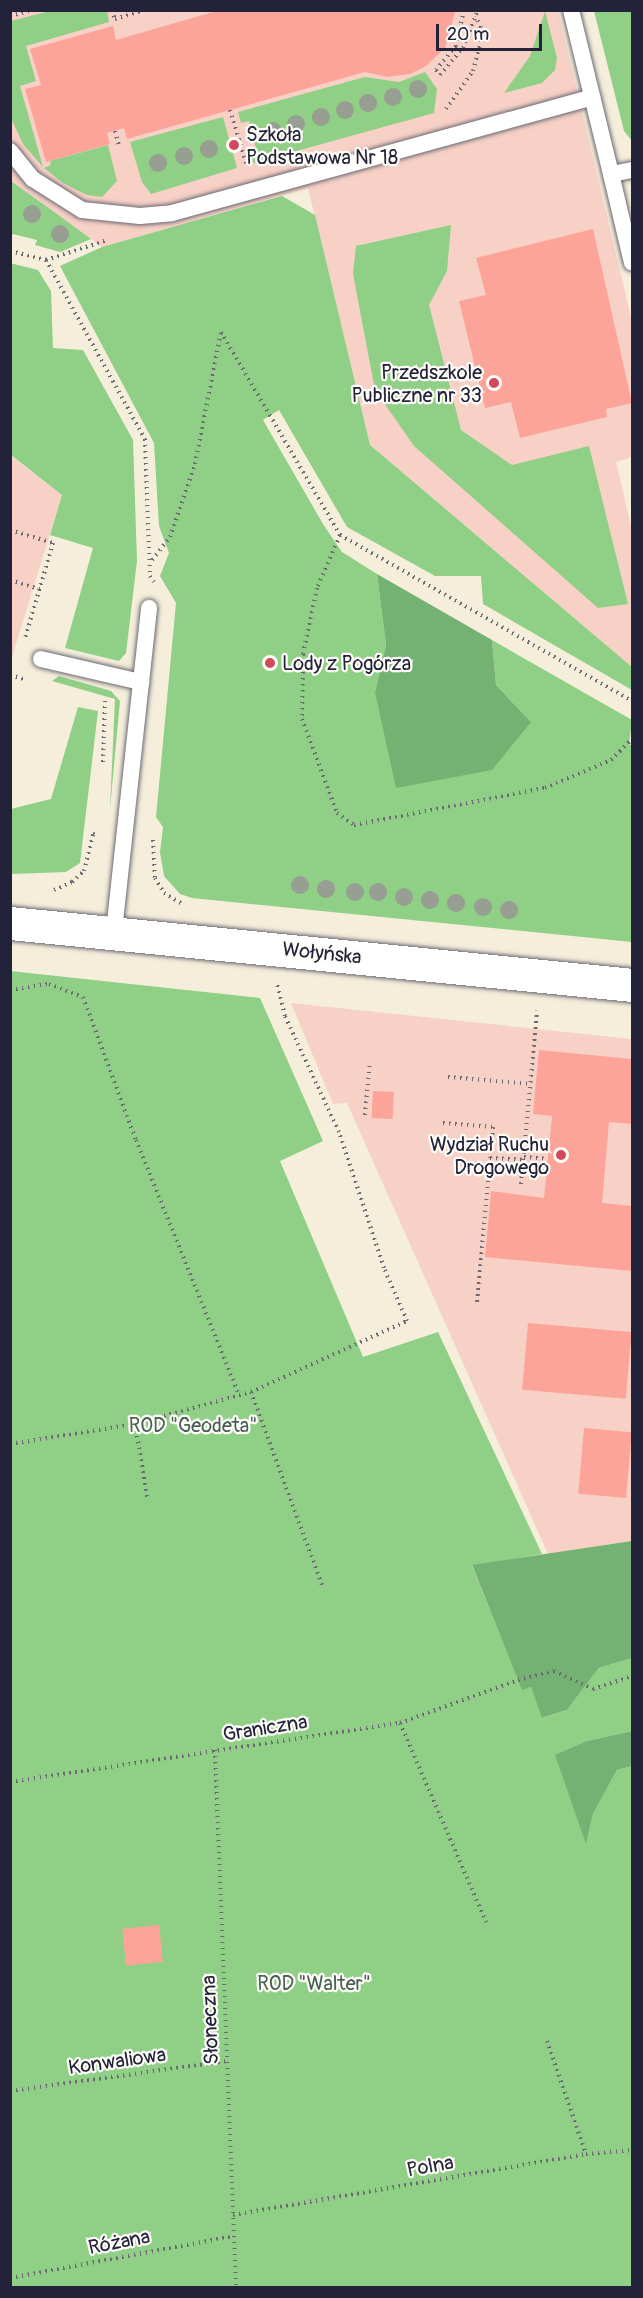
<!DOCTYPE html>
<html>
<head>
<meta charset="utf-8">
<style>
  body { margin:0 }
  #map { position:relative; width:643px; height:2298px; overflow:hidden; background:#f5eedb; font-family:Pangolin,sans-serif }
  div>[style] { position:absolute }
  .built>* { inset:0; background:#f7d1c6 }
  .green>* { inset:0; background:#90cf86 }
  .forest>* { inset:0; background:#74b273 }
  .building>* { inset:0; background:#fca49a; transform-origin:0 0 }
  .path>* { height:4px; margin-top:-2px; transform-origin:0; background:repeating-linear-gradient(90deg,#6c6973 0 1.5px,transparent 0 6px) }
  .roads { filter:drop-shadow(0 0 2px #6c6973) drop-shadow(0 0 2px #6c6973) }
  .service>* { height:16px; margin:-8px; padding:0 8px; transform-origin:8px; border-radius:8px; background:#fff }
  .minor>* { height:33px; margin:-16.5px; padding:0 16.5px; transform-origin:16.5px; border-radius:16.5px; background:#fff }
  .trees>* { width:18px; height:18px; margin:-9px; border-radius:50%; background:#969f91 }
  .dots>* { width:16px; height:16px; translate:-50% -50%; box-sizing:border-box; border:3px solid #fdfcf7; border-radius:50% }
  span { translate:-50% -50%; white-space:nowrap; text-align:center; line-height:1.15; -webkit-text-stroke:4.5px #fdfcf7; paint-order:stroke }
  .poi-label { font-size:20px; color:#22223b }
  .left { translate:0 -50%; text-align:left }
  .right { translate:-100% -50%; text-align:right }
  .street-label { font-size:20px; color:#22223b }
  .park-label { font-size:20px; color:#485f55 }
  .frame { position:absolute; inset:0; border:12px solid #22223b; pointer-events:none }
  .scale { position:absolute; left:436px; top:24px; width:106px; height:27px; box-sizing:border-box; border:3px solid #22223b; border-top:0; padding-left:8px; font-size:18px; line-height:21px; white-space:nowrap; color:#22223b; -webkit-text-stroke:4px #fdfcf7; paint-order:stroke }
</style>
</head>
<body>
<div id="map">
  <div class="built">
    <i style="clip-path:polygon(11px 11px,558px 11px,632px 321px,632px 457px,616px 462px,632px 530px,632px 667px,370px 445px,308px 188px,102px 247px,11px 181px)"></i>
    <i style="clip-path:polygon(10px 455px,62px 495px,11px 660px,10px 660px)"></i>
    <i style="clip-path:polygon(291px 1003px,632px 1039px,632px 1541px,548px 1554px,347px 1103px,333px 1104px)"></i>
  </div>
  <div class="green">
    <i style="clip-path:polygon(107px 10px,109px 22px,26px 46px,36px 81px,20px 86px,43px 167px,23px 144px,11px 118px,11px 21px,50px 11px)"></i>
    <i style="clip-path:polygon(545px 11px,557px 58px,555px 70px,542px 83px,504px 93px,530px 56px)"></i>
    <i style="clip-path:polygon(594px 11px,632px 11px,632px 141px,624px 131px)"></i>
    <i style="clip-path:polygon(425px 72px,437px 89px,434px 113px,253px 163px,251px 155px,257px 153px,249px 121px,241px 123px,238px 112px,365px 77px,399px 82px)"></i>
    <i style="clip-path:polygon(223px 117px,237px 168px,151px 194px,142px 182px,130px 142px)"></i>
    <i style="clip-path:polygon(108px 145px,117px 181px,102px 197px,87px 195px,63px 183px,44px 168px,51px 165px,50px 161px)"></i>
    <i style="clip-path:polygon(11px 181px,57px 214px,91px 239px,60px 252px,35px 245px,37px 240px,13px 234px,11px 237px)"></i>
    <i style="clip-path:polygon(282px 196px,315px 215px,370px 445px,632px 667px,632px 690px,483px 604px,481px 576px,435px 576px,347px 527px,279px 410px,263px 420px,323px 524px,342px 552px,377px 574px,386px 645px,375px 692px,530px 721px,496px 685px,492px 640px,632px 720px,629px 745px,632px 745px,632px 942px,192px 898px,180px 894px,164px 876px,160px 852px,163px 827px,156px 817px,176px 603px,160px 576px,169px 553px,159px 526px,154px 443px,60px 266px,102px 247px)"></i>
    <i style="clip-path:polygon(451px 225px,447px 271px,429px 305px,461px 430px,512px 465px,589px 446px,628px 604px,598px 608px,414px 446px,375px 390px,353px 274px,356px 246px)"></i>
    <i style="clip-path:polygon(10px 263px,38px 270px,51px 291px,53px 348px,83px 350px,133px 440px,137px 561px,126px 653px,119px 661px,65px 648px,93px 548px,50px 535px,62px 495px,11px 455px)"></i>
    <i style="clip-path:polygon(59px 676px,111px 691px,120px 701px,110px 809px,115px 699px,52px 681px)"></i>
    <i style="clip-path:polygon(78px 707px,98px 711px,80px 863px,66px 872px,11px 874px,11px 809px,51px 799px)"></i>
    <i style="clip-path:polygon(10px 971px,260px 998px,323px 1141px,280px 1161px,363px 1357px,438px 1332px,542px 1554px,472px 1566px,522px 1689px,531px 1687px,543px 1718px,567px 1710px,599px 1668px,632px 1658px,632px 1731px,587px 1741px,586px 1843px,593px 1814px,617px 1770px,632px 1766px,632px 2287px,11px 2287px)"></i>
  </div>
  <div class="forest">
    <i style="clip-path:polygon(377px 574px,492px 640px,496px 685px,531px 722px,492px 770px,396px 788px,375px 692px,386px 645px)"></i>
    <i style="clip-path:polygon(632px 1541px,632px 1658px,599px 1668px,567px 1710px,542px 1718px,531px 1687px,522px 1690px,472px 1565px)"></i>
    <i style="clip-path:polygon(632px 1731px,632px 1766px,617px 1770px,593px 1814px,586px 1844px,555px 1755px,587px 1741px)"></i>
  </div>
  <div class="building">
    <i style="clip-path:polygon(220px 10px,455px 10px,455px 12px,445px 48px,426px 66px,410px 74px,387px 77px,365px 72px,127px 139px,124px 128px,107px 133px,110px 144px,46px 162px,25px 89px,41px 85px,30px 49px,113px 26px,116px 40px)"></i>
    <i style="clip-path:polygon(593px 229px,632px 403px,606px 409px,607px 417px,520px 438px,511px 402px,485px 408px,459px 301px,486px 295px,476px 258px)"></i>
    <i style="clip-path:polygon(539px 1050px,632px 1059px,632px 1124px,609px 1122px,602px 1203px,632px 1206px,632px 1271px,485px 1257px,491px 1191px,544px 1198px,552px 1116px,533px 1114px)"></i>
    <i style="left:373px;top:1091px;width:21px;height:27px;rotate:3deg"></i>
    <i style="left:528px;top:1323px;width:104px;height:67px;rotate:5deg"></i>
    <i style="left:584px;top:1428px;width:48px;height:66px;rotate:5deg"></i>
    <i style="left:159px;top:1925px;width:37px;height:37px;rotate:84deg"></i>
  </div>
  <div class="path">
    <i style="left:112px;top:10px;width:9px;rotate:72deg"></i>
    <i style="left:115px;top:19px;width:31px;rotate:-17deg"></i>
    <i style="left:464px;top:10px;width:37px;rotate:103deg"></i>
    <i style="left:456px;top:46px;width:31px;rotate:130deg"></i>
    <i style="left:436px;top:70px;width:6px;rotate:51deg"></i>
    <i style="left:440px;top:75px;width:35px;rotate:-50deg"></i>
    <i style="left:463px;top:48px;width:41px;rotate:-68.5deg"></i>
    <i style="left:10px;top:16px;width:23px;rotate:-15deg"></i>
    <i style="left:446px;top:109px;width:47px;rotate:-54.6deg"></i>
    <i style="left:473px;top:71px;width:39px;rotate:-75deg"></i>
    <i style="left:483px;top:33px;width:18px;rotate:-112deg"></i>
    <i style="left:230px;top:110px;width:59px;rotate:73.1deg"></i>
    <i style="left:115px;top:131px;width:16px;rotate:75deg"></i>
    <i style="left:10px;top:251px;width:37px;rotate:14deg"></i>
    <i style="left:46px;top:260px;width:205px;rotate:61.1deg"></i>
    <i style="left:145px;top:439px;width:137px;rotate:87.9deg"></i>
    <i style="left:150px;top:576px;width:7px;rotate:56deg"></i>
    <i style="left:46px;top:260px;width:62px;rotate:-17.9deg"></i>
    <i style="left:221px;top:332px;width:235px;rotate:59.6deg"></i>
    <i style="left:340px;top:535px;width:336px;rotate:29.6deg"></i>
    <i style="left:10px;top:530px;width:45px;rotate:16.8deg"></i>
    <i style="left:53px;top:543px;width:99px;rotate:106.4deg"></i>
    <i style="left:340px;top:535px;width:58px;rotate:113.5deg"></i>
    <i style="left:317px;top:588px;width:67px;rotate:102deg"></i>
    <i style="left:303px;top:654px;width:65px;rotate:90.9deg"></i>
    <i style="left:302px;top:719px;width:100px;rotate:69.6deg"></i>
    <i style="left:337px;top:813px;width:21px;rotate:35deg"></i>
    <i style="left:354px;top:825px;width:195px;rotate:-11deg"></i>
    <i style="left:545px;top:788px;width:72px;rotate:-23deg"></i>
    <i style="left:611px;top:760px;width:30px;rotate:-45deg"></i>
    <i style="left:152px;top:560px;width:29px;rotate:-52deg"></i>
    <i style="left:170px;top:537px;width:77px;rotate:-71.1deg"></i>
    <i style="left:195px;top:464px;width:135px;rotate:-78.9deg"></i>
    <i style="left:10px;top:580px;width:31px;rotate:17deg"></i>
    <i style="left:10px;top:675px;width:14px;rotate:17deg"></i>
    <i style="left:103px;top:762px;width:61px;rotate:-88.1deg"></i>
    <i style="left:153px;top:840px;width:38px;rotate:87deg"></i>
    <i style="left:155px;top:878px;width:17px;rotate:59deg"></i>
    <i style="left:164px;top:893px;width:21px;rotate:31deg"></i>
    <i style="left:54px;top:890px;width:20px;rotate:-24deg"></i>
    <i style="left:72px;top:882px;width:16px;rotate:-43deg"></i>
    <i style="left:84px;top:871px;width:38px;rotate:-76deg"></i>
    <i style="left:93px;top:834px;width:5px;rotate:11deg"></i>
    <i style="left:10px;top:990px;width:39px;rotate:-9deg"></i>
    <i style="left:49px;top:984px;width:36px;rotate:21deg"></i>
    <i style="left:83px;top:997px;width:153px;rotate:69.7deg"></i>
    <i style="left:136px;top:1140px;width:275px;rotate:68deg"></i>
    <i style="left:448px;top:1077px;width:84px;rotate:4.8deg"></i>
    <i style="left:365px;top:1115px;width:54px;rotate:-84.7deg"></i>
    <i style="left:443px;top:1123px;width:50px;rotate:4.6deg"></i>
    <i style="left:493px;top:1127px;width:176px;rotate:95.2deg"></i>
    <i style="left:524px;top:1157px;width:24px;rotate:5deg"></i>
    <i style="left:490px;top:1158px;width:34px;rotate:3deg"></i>
    <i style="left:521px;top:1184px;width:174px;rotate:-84.7deg"></i>
    <i style="left:251px;top:1392px;width:206px;rotate:69.8deg"></i>
    <i style="left:135px;top:1424px;width:78px;rotate:80.4deg"></i>
    <i style="left:10px;top:1444px;width:127px;rotate:-9.1deg"></i>
    <i style="left:135px;top:1424px;width:120px;rotate:-15.4deg"></i>
    <i style="left:251px;top:1392px;width:171px;rotate:-24.5deg"></i>
    <i style="left:407px;top:1321px;width:58px;rotate:-113.5deg"></i>
    <i style="left:384px;top:1268px;width:143px;rotate:-108.3deg"></i>
    <i style="left:339px;top:1132px;width:128px;rotate:-115deg"></i>
    <i style="left:285px;top:1016px;width:34px;rotate:-104deg"></i>
    <i style="left:400px;top:1723px;width:217px;rotate:66.6deg"></i>
    <i style="left:215px;top:1750px;width:538px;rotate:87.76deg"></i>
    <i style="left:10px;top:1782px;width:394px;rotate:-8.6deg"></i>
    <i style="left:400px;top:1723px;width:126px;rotate:-20deg"></i>
    <i style="left:518px;top:1680px;width:37px;rotate:-14deg"></i>
    <i style="left:554px;top:1671px;width:43px;rotate:24.8deg"></i>
    <i style="left:593px;top:1689px;width:41px;rotate:-18.4deg"></i>
    <i style="left:547px;top:2041px;width:120px;rotate:71deg"></i>
    <i style="left:10px;top:2091px;width:219px;rotate:-7.9deg"></i>
    <i style="left:233px;top:2215px;width:358px;rotate:-9.8deg"></i>
    <i style="left:586px;top:2154px;width:46px;rotate:-5deg"></i>
    <i style="left:10px;top:2278px;width:228px;rotate:-10.6deg"></i>
  </div>
  <div class="roads">
    <div class="service">
      <i style="left:571px;top:10px;width:169px;rotate:76.3deg"></i>
      <i style="left:10px;top:151px;width:36px;rotate:51deg"></i>
      <i style="left:33px;top:179px;width:58px;rotate:32.3deg"></i>
      <i style="left:82px;top:210px;width:58px;rotate:5.9deg"></i>
      <i style="left:140px;top:216px;width:32px;rotate:-5deg"></i>
      <i style="left:172px;top:213px;width:436px;rotate:-15.4deg"></i>
      <i style="left:632px;top:170px;width:21px;rotate:169deg"></i>
      <i style="left:611px;top:174px;width:91px;rotate:76.7deg"></i>
      <i style="left:41px;top:659px;width:103px;rotate:13deg"></i>
      <i style="left:114px;top:931px;width:325px;rotate:-83.8deg"></i>
    </div>
    <div class="minor">
      <i style="left:10px;top:923px;width:625px;rotate:5.69deg"></i>
    </div>
  </div>
  <div class="trees">
    <i style="left:418px;top:89px"></i>
    <i style="left:393px;top:97px"></i>
    <i style="left:368px;top:103px"></i>
    <i style="left:345px;top:110px"></i>
    <i style="left:321px;top:117px"></i>
    <i style="left:296px;top:124px"></i>
    <i style="left:273px;top:131px"></i>
    <i style="left:209px;top:149px"></i>
    <i style="left:184px;top:156px"></i>
    <i style="left:158px;top:163px"></i>
    <i style="left:32px;top:214px"></i>
    <i style="left:60px;top:234px"></i>
    <i style="left:300px;top:885px"></i>
    <i style="left:326px;top:889px"></i>
    <i style="left:355px;top:892px"></i>
    <i style="left:378px;top:892px"></i>
    <i style="left:404px;top:897px"></i>
    <i style="left:430px;top:900px"></i>
    <i style="left:456px;top:903px"></i>
    <i style="left:483px;top:907px"></i>
    <i style="left:509px;top:910px"></i>
  </div>
  <div class="dots">
    <i style="left:234px;top:145px;background:#d1495b"></i>
    <i style="left:494px;top:383px;background:#d1495b"></i>
    <i style="left:270px;top:663px;background:#d1495b"></i>
    <i style="left:561px;top:1155px;background:#d1495b"></i>
  </div>
  <div class="poi-label">
    <span class="left" style="left:246px;top:146px">Szkoła<br>Podstawowa Nr 18</span>
    <span class="right" style="left:482px;top:384px">Przedszkole<br>Publiczne nr 33</span>
    <span class="left" style="left:282px;top:663px">Lody z Pogórza</span>
    <span class="right" style="left:549px;top:1156px">Wydział Ruchu<br>Drogowego</span>
  </div>
  <div class="street-label">
    <span style="left:322px;top:953px;rotate:6deg">Wołyńska</span>
    <span style="left:265px;top:1728px;rotate:-9deg">Graniczna</span>
    <span style="left:210px;top:2020px;rotate:-92deg">Słoneczna</span>
    <span style="left:117px;top:2061px;rotate:-8deg">Konwaliowa</span>
    <span style="left:430px;top:2166px;rotate:-10deg">Polna</span>
    <span style="left:119px;top:2242px;rotate:-11deg">Różana</span>
  </div>
  <div class="park-label">
    <span style="left:193px;top:1425px">ROD "Geodeta"</span>
    <span style="left:314px;top:1983px">ROD "Walter"</span>
  </div>
  <div class="frame"></div>
  <div class="scale">20 m</div>
</div>
</body>
</html>
